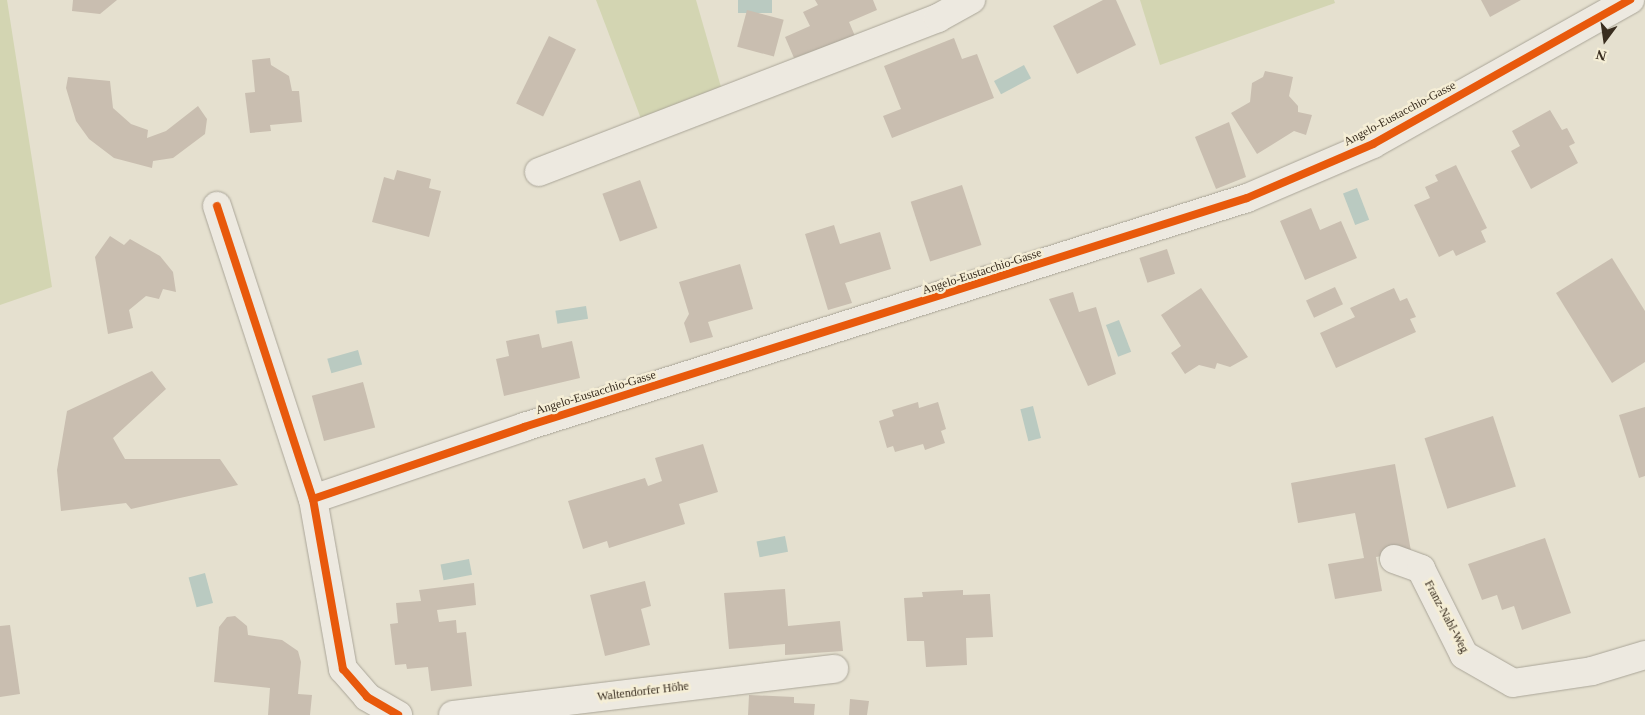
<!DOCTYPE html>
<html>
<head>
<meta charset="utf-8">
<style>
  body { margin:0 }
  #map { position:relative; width:1645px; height:715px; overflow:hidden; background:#e5e0cf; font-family:Georgia,serif }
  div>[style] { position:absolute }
  .green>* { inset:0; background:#d3d5b2 }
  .water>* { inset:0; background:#bacac1; transform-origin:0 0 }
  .building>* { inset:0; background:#c9beb0; transform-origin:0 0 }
  .roads { filter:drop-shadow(0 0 1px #aaa598) drop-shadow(0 0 1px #aaa598) }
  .minor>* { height:28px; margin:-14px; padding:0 14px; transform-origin:14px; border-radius:14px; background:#ede9e0 }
  .cycleway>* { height:8px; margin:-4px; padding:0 4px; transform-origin:4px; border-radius:4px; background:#e8590c }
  span { translate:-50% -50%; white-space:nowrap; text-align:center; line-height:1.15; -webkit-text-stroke:5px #f5eed6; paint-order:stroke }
  .street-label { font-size:12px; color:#392d1f }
  .north { position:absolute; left:1580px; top:15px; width:50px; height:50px; -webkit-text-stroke:4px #f5eed6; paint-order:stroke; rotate:194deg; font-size:14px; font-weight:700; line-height:20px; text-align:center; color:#392d1f }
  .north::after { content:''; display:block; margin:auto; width:18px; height:22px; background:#392d1f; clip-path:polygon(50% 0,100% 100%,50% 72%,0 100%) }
</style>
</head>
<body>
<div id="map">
  <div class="green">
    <i style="clip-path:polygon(0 0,7px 0,52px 287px,0 305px)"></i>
    <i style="clip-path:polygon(596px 0,696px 0,723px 94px,643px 124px)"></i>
    <i style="clip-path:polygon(1140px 0,1334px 0,1335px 3px,1160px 65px)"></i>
  </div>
  <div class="water">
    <i style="left:738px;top:0;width:34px;height:13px"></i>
    <i style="left:1024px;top:65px;width:15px;height:34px;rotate:62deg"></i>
    <i style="left:1357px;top:188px;width:34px;height:15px;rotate:69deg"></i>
    <i style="left:586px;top:306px;width:13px;height:31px;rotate:81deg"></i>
    <i style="left:1119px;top:320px;width:34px;height:14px;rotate:69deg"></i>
    <i style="left:358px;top:350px;width:15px;height:32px;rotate:74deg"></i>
    <i style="left:1033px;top:406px;width:33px;height:13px;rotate:76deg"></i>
    <i style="left:785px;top:536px;width:16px;height:29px;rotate:79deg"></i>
    <i style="left:469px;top:559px;width:16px;height:29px;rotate:79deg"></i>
    <i style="left:205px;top:573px;width:31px;height:17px;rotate:75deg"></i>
  </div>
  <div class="building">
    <i style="clip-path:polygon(73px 0,117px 0,100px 14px,72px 11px)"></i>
    <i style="clip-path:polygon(815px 0,873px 0,877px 10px,849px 22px,855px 36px,794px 58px,785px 37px,810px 26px,803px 12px,818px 5px)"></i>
    <i style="clip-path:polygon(1103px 0,1116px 0,1136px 45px,1077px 74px,1053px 26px)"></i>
    <i style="clip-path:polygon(1481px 0,1521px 0,1490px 17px)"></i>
    <i style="left:747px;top:10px;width:38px;height:38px;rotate:15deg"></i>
    <i style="left:549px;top:36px;width:30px;height:75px;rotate:26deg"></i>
    <i style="clip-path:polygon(954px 38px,962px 59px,977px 54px,994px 98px,892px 138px,883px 116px,901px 109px,884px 66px)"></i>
    <i style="clip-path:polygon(270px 58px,271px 65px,289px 76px,292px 91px,299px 91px,302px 122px,270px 125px,271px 131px,250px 133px,245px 93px,255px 92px,252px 60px)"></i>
    <i style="clip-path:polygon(1265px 71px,1293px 77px,1289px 96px,1298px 106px,1298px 112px,1312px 115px,1306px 135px,1294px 131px,1257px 154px,1231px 113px,1250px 102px,1252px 83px,1263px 77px)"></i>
    <i style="clip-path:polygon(68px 77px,110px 81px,113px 108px,131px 124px,148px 130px,147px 138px,166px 131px,198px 106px,207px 119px,205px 134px,173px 158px,153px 161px,152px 168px,114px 158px,89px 139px,76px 121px,66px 88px)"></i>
    <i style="clip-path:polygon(1550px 110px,1562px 130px,1567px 128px,1575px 143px,1569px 146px,1578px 163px,1531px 189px,1511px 151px,1520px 146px,1512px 131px)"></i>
    <i style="clip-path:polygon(1229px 122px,1246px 177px,1216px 189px,1195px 137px)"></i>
    <i style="clip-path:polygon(1456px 165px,1487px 228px,1481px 231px,1486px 242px,1456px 256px,1453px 250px,1439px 257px,1414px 205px,1430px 198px,1425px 187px,1438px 181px,1435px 175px)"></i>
    <i style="clip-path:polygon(397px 170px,431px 179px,429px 188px,441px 191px,429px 237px,372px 222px,384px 177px,394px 180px)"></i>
    <i style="left:640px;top:180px;width:51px;height:40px;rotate:70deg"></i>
    <i style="left:962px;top:185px;width:63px;height:54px;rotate:72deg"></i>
    <i style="clip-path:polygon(1311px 208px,1320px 230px,1341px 221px,1357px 258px,1305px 280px,1280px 221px)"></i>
    <i style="clip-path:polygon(834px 225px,840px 244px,880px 232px,891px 269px,845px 283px,852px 303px,828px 310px,805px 234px)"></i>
    <i style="clip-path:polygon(110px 236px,124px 245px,130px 239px,160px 256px,173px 272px,176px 292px,163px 289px,159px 299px,146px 296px,129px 310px,133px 328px,108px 334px,95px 257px)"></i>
    <i style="left:1167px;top:249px;width:26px;height:29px;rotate:72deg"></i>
    <i style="clip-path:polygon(1612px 258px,1645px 311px,1645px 362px,1612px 383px,1556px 293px)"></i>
    <i style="clip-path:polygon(740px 264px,753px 309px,708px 322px,713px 337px,690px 343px,684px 323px,689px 314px,679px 282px)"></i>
    <i style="left:1335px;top:287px;width:19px;height:32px;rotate:65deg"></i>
    <i style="clip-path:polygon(1201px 288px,1248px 357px,1230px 367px,1217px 363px,1215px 369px,1199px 365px,1185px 374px,1171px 353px,1181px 346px,1161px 315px)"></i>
    <i style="clip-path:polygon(1394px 288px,1400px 301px,1407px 298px,1416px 317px,1410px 319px,1416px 332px,1336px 368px,1320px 333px,1355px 317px,1350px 308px)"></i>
    <i style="clip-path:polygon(1073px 292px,1079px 312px,1096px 307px,1116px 374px,1088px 386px,1049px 299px)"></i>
    <i style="clip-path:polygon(539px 334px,542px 348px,572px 341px,580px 378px,504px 396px,496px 359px,509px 356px,506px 341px)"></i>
    <i style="clip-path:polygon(152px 371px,166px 389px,113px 438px,125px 459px,220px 459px,238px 485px,131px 509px,126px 503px,61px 511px,57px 470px,67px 411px)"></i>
    <i style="left:363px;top:382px;width:47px;height:53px;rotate:75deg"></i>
    <i style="clip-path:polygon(918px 402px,919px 408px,938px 402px,946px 429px,941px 431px,945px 443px,925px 450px,923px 444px,895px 452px,893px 446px,887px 448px,879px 421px,894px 416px,892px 410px)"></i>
    <i style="clip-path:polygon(1645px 407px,1645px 476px,1639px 478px,1619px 415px)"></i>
    <i style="left:1493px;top:416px;width:74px;height:72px;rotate:72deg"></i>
    <i style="clip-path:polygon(703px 444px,718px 492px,679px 504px,685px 524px,609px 548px,607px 541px,583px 549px,568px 501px,645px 478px,648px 486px,662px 481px,655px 458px)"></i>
    <i style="clip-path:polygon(1395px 464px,1411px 551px,1376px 557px,1382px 591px,1335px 599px,1328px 564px,1364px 558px,1355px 513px,1298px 523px,1291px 483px)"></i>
    <i style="clip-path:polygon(1545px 538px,1571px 613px,1522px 630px,1514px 606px,1502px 610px,1497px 595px,1482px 600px,1468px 564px)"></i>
    <i style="clip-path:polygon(645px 581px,651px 606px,641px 609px,650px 645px,605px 656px,590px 595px)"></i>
    <i style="clip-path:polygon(474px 583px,476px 605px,437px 610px,439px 622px,456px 620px,457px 633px,466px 632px,472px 686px,431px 691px,428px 667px,407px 669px,406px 664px,395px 665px,390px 624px,398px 623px,396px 603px,421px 601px,419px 590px)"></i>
    <i style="clip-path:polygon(785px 589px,788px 626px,840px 621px,843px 651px,785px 655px,785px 644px,729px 649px,724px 593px)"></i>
    <i style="clip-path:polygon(963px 590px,963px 595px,990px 594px,993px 637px,966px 638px,967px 665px,926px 667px,924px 641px,907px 641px,904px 598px,923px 597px,922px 592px)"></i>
    <i style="clip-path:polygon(235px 616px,247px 626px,248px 635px,282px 640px,298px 651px,301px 662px,298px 694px,312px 695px,310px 715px,268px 715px,270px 688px,214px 682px,219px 627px,227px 617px)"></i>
    <i style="clip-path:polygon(10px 625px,20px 694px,0 697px,0 626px)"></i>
    <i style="clip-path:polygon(749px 695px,794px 697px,794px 703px,815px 704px,814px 715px,748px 715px)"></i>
    <i style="clip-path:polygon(850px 699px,869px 701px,867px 715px,849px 715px)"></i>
  </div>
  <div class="roads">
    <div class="minor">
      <i style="left:539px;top:172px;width:428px;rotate:-21.1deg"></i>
      <i style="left:938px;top:18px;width:38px;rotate:-29deg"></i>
      <i style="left:217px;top:206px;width:308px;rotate:71.9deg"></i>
      <i style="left:313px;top:499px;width:173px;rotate:80deg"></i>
      <i style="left:343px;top:669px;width:37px;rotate:49deg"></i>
      <i style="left:367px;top:697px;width:36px;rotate:30deg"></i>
      <i style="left:313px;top:499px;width:223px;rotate:-18.8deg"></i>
      <i style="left:524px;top:427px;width:758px;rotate:-17.57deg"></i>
      <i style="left:1247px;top:198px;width:137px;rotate:-23.2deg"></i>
      <i style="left:1373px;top:144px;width:295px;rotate:-29.3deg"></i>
      <i style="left:1394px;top:559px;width:29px;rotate:20deg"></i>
      <i style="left:1421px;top:569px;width:96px;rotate:63.4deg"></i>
      <i style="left:1464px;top:655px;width:56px;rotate:29.7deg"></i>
      <i style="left:1513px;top:683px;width:80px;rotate:-8.6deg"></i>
      <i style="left:1592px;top:671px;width:55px;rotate:-16.8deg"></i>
      <i style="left:453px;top:715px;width:384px;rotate:-6.9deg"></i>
    </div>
  </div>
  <div class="cycleway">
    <i style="left:217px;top:206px;width:308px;rotate:71.9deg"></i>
    <i style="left:313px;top:499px;width:173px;rotate:80deg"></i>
    <i style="left:343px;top:669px;width:37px;rotate:49deg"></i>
    <i style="left:367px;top:697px;width:36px;rotate:30deg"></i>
    <i style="left:313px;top:499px;width:223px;rotate:-18.8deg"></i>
    <i style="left:524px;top:427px;width:758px;rotate:-17.57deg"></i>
    <i style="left:1247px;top:198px;width:137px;rotate:-23.2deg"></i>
    <i style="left:1373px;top:144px;width:295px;rotate:-29.3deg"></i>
  </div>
  <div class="street-label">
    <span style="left:1400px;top:114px;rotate:-28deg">Angelo-Eustacchio-Gasse</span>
    <span style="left:982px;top:272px;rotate:-18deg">Angelo-Eustacchio-Gasse</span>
    <span style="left:596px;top:393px;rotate:-17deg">Angelo-Eustacchio-Gasse</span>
    <span style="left:1446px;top:617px;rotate:62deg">Franz-Nabl-Weg</span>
    <span style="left:643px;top:692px;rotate:-7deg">Waltendorfer Höhe</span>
  </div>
  <div class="north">N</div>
</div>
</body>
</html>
